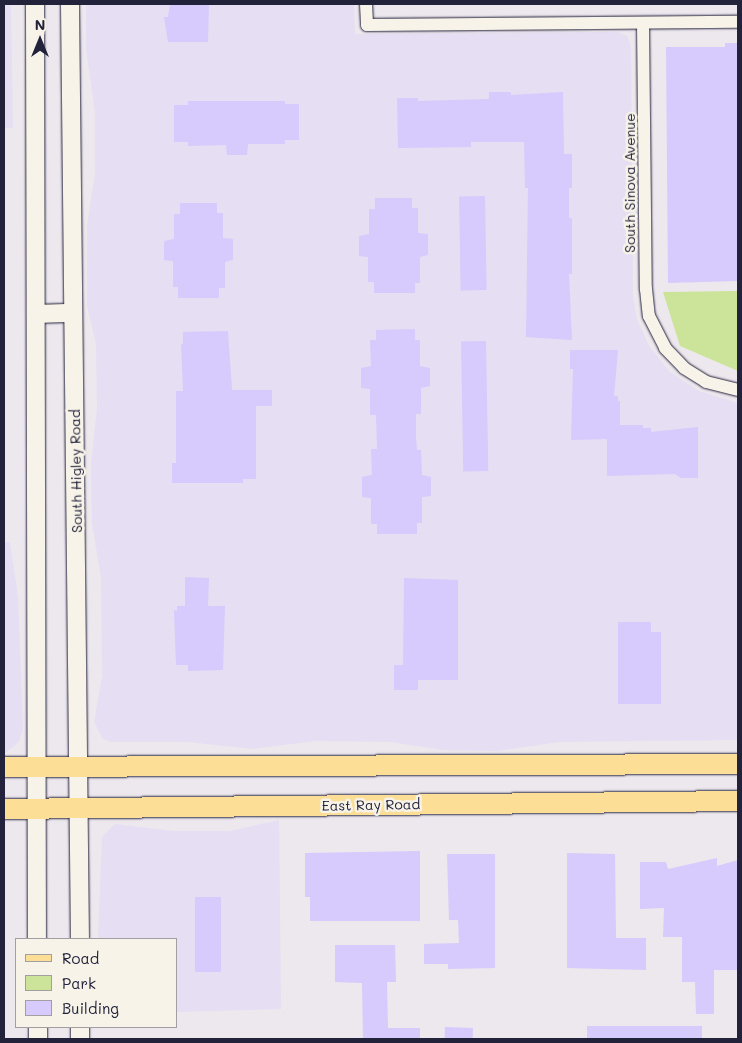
<!DOCTYPE html>
<html>
<head>
<meta charset="utf-8">
<style>
  body { margin:0 }
  #map { position:relative; width:742px; height:1043px; overflow:hidden; background:#ede7ee; font-family:Mali,sans-serif }
  div>[style] { position:absolute }
  .built>* { inset:0; background:#e6def2 }
  .green>* { inset:0; background:#cce499 }
  .building>* { inset:0; background:#d7cafc; transform-origin:0 0 }
  .roads { filter:drop-shadow(0 0 1px #22223b) drop-shadow(0 0 1px #22223b) }
  .street>* { height:12px; margin:-6px; padding:0 6px; transform-origin:6px; border-radius:6px; background:#f7f3e8 }
  .secondary>* { height:18px; margin:-9px; padding:0 9px; transform-origin:9px; border-radius:9px; background:#f7f3e8 }
  .primary>* { height:20px; margin:-10px; padding:0 10px; transform-origin:10px; border-radius:10px; background:#fcde96 }
  span { translate:-50% -50%; white-space:nowrap; text-align:center; line-height:1.15; -webkit-text-stroke:5px #f7f3e8; paint-order:stroke }
  .street-label { font-size:14px; color:#22223b }
  .frame { position:absolute; inset:0; border:5px solid #22223b; pointer-events:none }
  .legend { position:absolute; left:15px; top:938px; width:162px; height:90px; box-sizing:border-box; background:#f7f3e8; border:1px solid #a29fa3; margin:0; padding:6px 9px; list-style:none; font-size:15px; color:#22223b }
  .legend li { display:flex; align-items:center; gap:10px; height:25px }
  .legend b { width:25px; border:1px solid #a29fa3 }
  .north { position:absolute; left:15px; top:15px; width:50px; height:50px; -webkit-text-stroke:4px #f7f3e8; paint-order:stroke; rotate:0deg; font-size:14px; font-weight:700; line-height:20px; text-align:center; color:#22223b }
  .north::after { content:''; display:block; margin:auto; width:18px; height:22px; background:#22223b; clip-path:polygon(50% 0,100% 100%,50% 72%,0 100%) }
</style>
</head>
<body>
<div id="map">
  <div class="built">
    <i style="clip-path:polygon(4px 4px,11px 4px,13px 128px,4px 128px)"></i>
    <i style="clip-path:polygon(86px 4px,354px 4px,355px 34px,618px 32px,627px 36px,631px 46px,633px 297px,637px 319px,649px 346px,670px 372px,699px 391px,738px 403px,738px 740px,559px 742px,497px 751px,443px 750px,390px 742px,315px 741px,253px 749px,188px 742px,111px 742px,103px 739px,94px 722px,102px 677px,101px 578px,92px 523px,91px 465px,97px 408px,96px 344px,87px 306px,87px 225px,95px 174px,95px 111px,86px 49px)"></i>
    <i style="clip-path:polygon(4px 542px,10px 542px,18px 597px,23px 728px,19px 742px,4px 754px)"></i>
    <i style="clip-path:polygon(279px 820px,281px 1009px,176px 1012px,176px 939px,98px 939px,102px 837px,115px 824px,173px 831px,230px 831px)"></i>
  </div>
  <div class="green">
    <i style="clip-path:polygon(738px 291px,738px 371px,680px 346px,663px 292px)"></i>
  </div>
  <div class="building">
    <i style="clip-path:polygon(170px 4px,209px 4px,208px 42px,168px 42px,164px 17px,168px 17px)"></i>
    <i style="clip-path:polygon(725px 43px,738px 43px,738px 281px,668px 283px,666px 47px,725px 47px)"></i>
    <i style="clip-path:polygon(489px 92px,511px 92px,511px 95px,563px 92px,564px 154px,572px 154px,572px 188px,569px 188px,569px 218px,572px 218px,572px 274px,569px 274px,572px 340px,526px 337px,528px 188px,525px 188px,524px 142px,471px 142px,471px 147px,398px 148px,397px 98px,418px 98px,418px 101px,489px 99px)"></i>
    <i style="clip-path:polygon(188px 101px,285px 101px,285px 104px,299px 104px,299px 140px,285px 140px,285px 144px,248px 144px,247px 155px,227px 155px,226px 145px,188px 146px,188px 142px,174px 142px,174px 105px,188px 105px)"></i>
    <i style="left:485px;top:196px;width:94px;height:26px;rotate:89deg"></i>
    <i style="clip-path:polygon(375px 198px,412px 198px,412px 208px,418px 208px,418px 233px,428px 234px,428px 255px,420px 257px,420px 283px,415px 283px,415px 293px,374px 293px,374px 282px,368px 282px,368px 257px,359px 256px,359px 236px,369px 234px,369px 209px,375px 209px)"></i>
    <i style="clip-path:polygon(180px 203px,217px 203px,217px 213px,223px 213px,223px 238px,233px 239px,233px 260px,225px 262px,225px 288px,219px 288px,219px 298px,178px 298px,178px 287px,173px 287px,173px 261px,164px 260px,164px 241px,174px 239px,174px 214px,180px 214px)"></i>
    <i style="clip-path:polygon(415px 329px,415px 340px,420px 340px,420px 366px,430px 368px,430px 386px,421px 388px,421px 414px,416px 414px,416px 438px,417px 450px,421px 450px,422px 475px,431px 477px,431px 496px,422px 497px,422px 523px,417px 523px,417px 534px,377px 534px,377px 524px,371px 524px,371px 498px,362px 497px,362px 477px,372px 475px,371px 449px,377px 449px,376px 415px,370px 415px,370px 389px,361px 388px,361px 368px,371px 366px,370px 340px,376px 340px,376px 330px)"></i>
    <i style="clip-path:polygon(228px 331px,232px 390px,272px 390px,272px 406px,256px 406px,256px 479px,243px 479px,243px 483px,172px 483px,172px 463px,176px 463px,176px 391px,183px 391px,181px 344px,183px 344px,183px 332px)"></i>
    <i style="left:486px;top:341px;width:130px;height:25px;rotate:89deg"></i>
    <i style="clip-path:polygon(570px 350px,618px 350px,614px 396px,618px 396px,618px 401px,620px 401px,620px 425px,643px 425px,643px 428px,651px 428px,651px 432px,698px 427px,698px 478px,681px 478px,675px 474px,607px 476px,607px 439px,571px 440px,573px 369px,570px 369px)"></i>
    <i style="clip-path:polygon(185px 577px,209px 578px,208px 606px,225px 606px,223px 670px,188px 671px,188px 665px,176px 665px,174px 610px,177px 611px,177px 606px,185px 606px)"></i>
    <i style="clip-path:polygon(404px 578px,458px 580px,458px 680px,418px 680px,418px 690px,394px 690px,394px 665px,403px 665px)"></i>
    <i style="clip-path:polygon(618px 622px,651px 622px,651px 632px,661px 632px,661px 704px,618px 704px)"></i>
    <i style="clip-path:polygon(420px 851px,420px 921px,310px 921px,310px 897px,305px 897px,305px 853px)"></i>
    <i style="clip-path:polygon(567px 853px,615px 854px,616px 938px,646px 938px,646px 970px,567px 968px)"></i>
    <i style="clip-path:polygon(447px 854px,495px 854px,495px 968px,448px 969px,448px 964px,424px 964px,424px 944px,459px 943px,458px 920px,449px 920px)"></i>
    <i style="clip-path:polygon(717px 858px,717px 866px,738px 860px,738px 970px,714px 970px,714px 1014px,696px 1014px,695px 982px,682px 982px,682px 937px,663px 937px,664px 908px,640px 909px,640px 862px,666px 862px,668px 869px)"></i>
    <i style="left:195px;top:897px;width:26px;height:75px"></i>
    <i style="clip-path:polygon(335px 945px,395px 945px,396px 982px,387px 982px,388px 1028px,420px 1028px,420px 1039px,363px 1039px,362px 983px,335px 982px)"></i>
    <i style="left:587px;top:1026px;width:115px;height:13px"></i>
    <i style="left:445px;top:1027px;width:28px;height:12px;rotate:2deg"></i>
  </div>
  <div class="roads">
    <div class="street">
      <i style="left:366px;top:4px;width:21px;rotate:87deg"></i>
      <i style="left:367px;top:25px;width:371px;rotate:-0.5deg"></i>
      <i style="left:643px;top:23px;width:266px;rotate:89.4deg"></i>
      <i style="left:646px;top:289px;width:27px;rotate:84deg"></i>
      <i style="left:649px;top:316px;width:36px;rotate:63deg"></i>
      <i style="left:665px;top:348px;width:28px;rotate:46deg"></i>
      <i style="left:684px;top:368px;width:26px;rotate:32deg"></i>
      <i style="left:706px;top:382px;width:33px;rotate:14deg"></i>
    </div>
    <div class="secondary">
      <i style="left:35px;top:4px;width:935px;rotate:89.88deg"></i>
      <i style="left:70px;top:4px;width:935px;rotate:89.39deg"></i>
      <i style="left:36px;top:314px;width:37px;rotate:-2deg"></i>
      <i style="left:38px;top:1027px;width:12px;rotate:90deg"></i>
      <i style="left:80px;top:1027px;width:12px;rotate:90deg"></i>
    </div>
    <div class="primary">
      <i style="left:4px;top:767px;width:734px;rotate:-0.23deg"></i>
      <i style="left:4px;top:809px;width:734px;rotate:-0.62deg"></i>
    </div>
  </div>
  <div class="street-label">
    <span style="left:630px;top:183px;rotate:-90deg">South Sinova Avenue</span>
    <span style="left:76px;top:471px;rotate:-91deg">South Higley Road</span>
    <span style="left:371px;top:805px;rotate:-1deg">East Ray Road</span>
  </div>
  <div class="frame"></div>
  <ul class="legend">
  <li><b style="height:6px;background:#fcde96"></b>Road</li>
  <li><b style="height:14px;background:#cce499"></b>Park</li>
  <li><b style="height:14px;background:#d7cafc"></b>Building</li>
  </ul>
  <div class="north">N</div>
</div>
</body>
</html>
